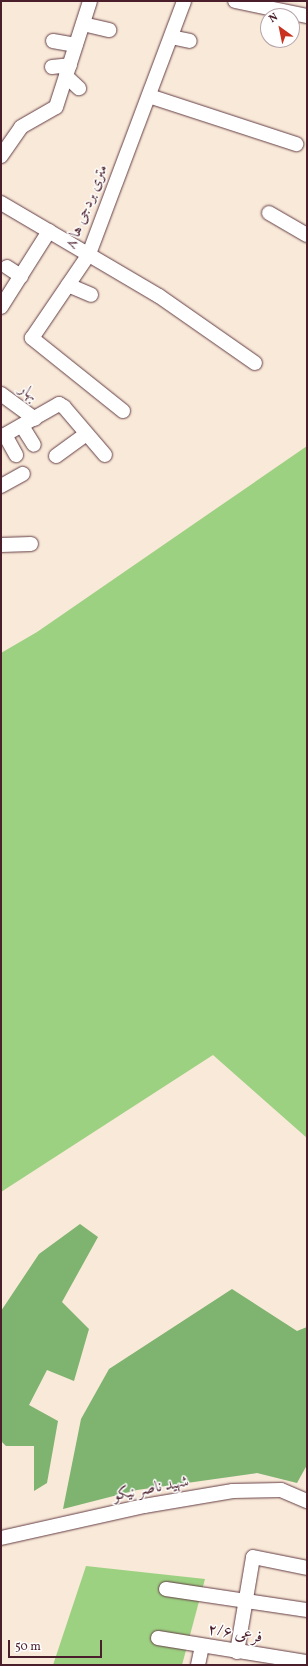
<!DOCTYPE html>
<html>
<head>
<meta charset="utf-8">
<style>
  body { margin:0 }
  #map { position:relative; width:308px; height:1666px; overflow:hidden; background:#f9e9d8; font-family:Vollkorn,Amiri,serif }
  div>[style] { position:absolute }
  .green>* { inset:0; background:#9dd182 }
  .forest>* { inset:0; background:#7eb370 }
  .roads { filter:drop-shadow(0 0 1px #643d45) drop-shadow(0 0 1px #643d45) }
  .minor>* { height:14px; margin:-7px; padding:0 7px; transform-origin:7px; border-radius:7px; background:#fff }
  span { translate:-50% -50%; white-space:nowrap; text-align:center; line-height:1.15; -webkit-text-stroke:3px #fff; paint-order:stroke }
  .street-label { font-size:16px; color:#4a1f2b }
  .frame { position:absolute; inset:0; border:2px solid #4a1f2b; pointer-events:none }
  .north { position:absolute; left:260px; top:8px; width:40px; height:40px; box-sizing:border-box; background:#fff; border:1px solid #b7a5aa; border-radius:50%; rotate:327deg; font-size:11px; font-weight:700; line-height:16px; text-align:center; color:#4a1f2b }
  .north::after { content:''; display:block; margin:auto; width:14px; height:18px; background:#c8321e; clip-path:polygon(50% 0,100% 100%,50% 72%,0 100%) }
  .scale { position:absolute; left:8px; top:1640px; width:94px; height:18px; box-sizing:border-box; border:2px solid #4a1f2b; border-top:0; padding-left:5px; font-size:12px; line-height:14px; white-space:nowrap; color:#4a1f2b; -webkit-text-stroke:3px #fff; paint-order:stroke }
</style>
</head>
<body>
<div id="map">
  <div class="green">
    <i style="clip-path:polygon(307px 446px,307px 1138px,213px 1055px,1px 1192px,1px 653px,37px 632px)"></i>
    <i style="clip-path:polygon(86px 1566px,205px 1579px,182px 1665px,53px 1665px)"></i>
  </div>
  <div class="forest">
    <i style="clip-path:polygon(80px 1224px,98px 1237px,62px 1302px,89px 1329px,74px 1381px,47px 1370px,29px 1405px,58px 1421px,47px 1483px,34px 1491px,34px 1446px,6px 1446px,1px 1441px,1px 1311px,39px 1254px)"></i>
    <i style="clip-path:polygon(232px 1289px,297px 1331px,307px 1327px,307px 1465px,297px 1483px,257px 1473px,137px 1490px,63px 1509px,81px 1419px,109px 1369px)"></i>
  </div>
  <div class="roads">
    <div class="minor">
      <i style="left:235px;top:1px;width:74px;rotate:11.8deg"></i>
      <i style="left:83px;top:24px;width:27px;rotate:13deg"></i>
      <i style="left:171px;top:37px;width:19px;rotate:12deg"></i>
      <i style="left:53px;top:41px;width:23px;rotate:10deg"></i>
      <i style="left:52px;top:67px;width:18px;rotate:-6deg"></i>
      <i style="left:66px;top:76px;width:18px;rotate:43deg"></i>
      <i style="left:149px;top:96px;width:155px;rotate:18.1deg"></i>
      <i style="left:1px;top:156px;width:35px;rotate:-55deg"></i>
      <i style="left:21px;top:127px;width:40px;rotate:-29.7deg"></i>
      <i style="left:56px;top:107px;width:111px;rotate:-72.2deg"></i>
      <i style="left:1px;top:203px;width:183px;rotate:30.5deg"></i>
      <i style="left:159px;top:296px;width:117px;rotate:34.9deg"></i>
      <i style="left:269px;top:213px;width:44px;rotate:30.1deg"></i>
      <i style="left:7px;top:267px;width:17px;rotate:33deg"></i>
      <i style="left:68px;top:285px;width:25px;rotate:23deg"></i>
      <i style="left:1px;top:307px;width:90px;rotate:-57.7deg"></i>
      <i style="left:1px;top:394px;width:42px;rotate:36.3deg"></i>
      <i style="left:123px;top:411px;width:117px;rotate:-141.3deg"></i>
      <i style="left:32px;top:338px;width:102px;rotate:-55.8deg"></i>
      <i style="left:89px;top:254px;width:270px;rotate:-69.4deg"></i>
      <i style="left:22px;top:426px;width:22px;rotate:58deg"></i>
      <i style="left:5px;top:435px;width:23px;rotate:61deg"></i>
      <i style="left:1px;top:437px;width:67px;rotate:-29.6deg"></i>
      <i style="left:59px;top:404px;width:6px;rotate:31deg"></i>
      <i style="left:64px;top:407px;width:63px;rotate:49.5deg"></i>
      <i style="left:56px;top:456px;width:37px;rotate:-36deg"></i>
      <i style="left:1px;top:486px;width:25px;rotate:-29deg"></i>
      <i style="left:1px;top:545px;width:30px;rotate:-2deg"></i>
      <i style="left:1px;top:1538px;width:147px;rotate:-12.6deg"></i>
      <i style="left:144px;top:1506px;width:90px;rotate:-9.6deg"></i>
      <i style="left:233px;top:1491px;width:48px;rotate:-1.2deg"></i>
      <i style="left:281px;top:1490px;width:28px;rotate:23deg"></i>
      <i style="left:166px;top:1589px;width:143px;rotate:8.5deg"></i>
      <i style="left:158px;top:1638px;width:151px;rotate:9.2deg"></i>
      <i style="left:237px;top:1652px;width:96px;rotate:-80.4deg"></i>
      <i style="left:253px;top:1557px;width:55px;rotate:11.5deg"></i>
      <i style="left:198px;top:1665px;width:19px;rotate:-78deg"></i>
    </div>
  </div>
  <div class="street-label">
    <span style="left:87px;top:207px;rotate:-68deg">۸ متری بردجی ها</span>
    <span style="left:28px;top:393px;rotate:37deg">بهار</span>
    <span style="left:151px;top:1489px;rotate:-11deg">شهید ناصر نیکو</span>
    <span style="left:235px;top:1634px;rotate:9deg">فرعی ۲/۶</span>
  </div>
  <div class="frame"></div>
  <div class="north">N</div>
  <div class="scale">50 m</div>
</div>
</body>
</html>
